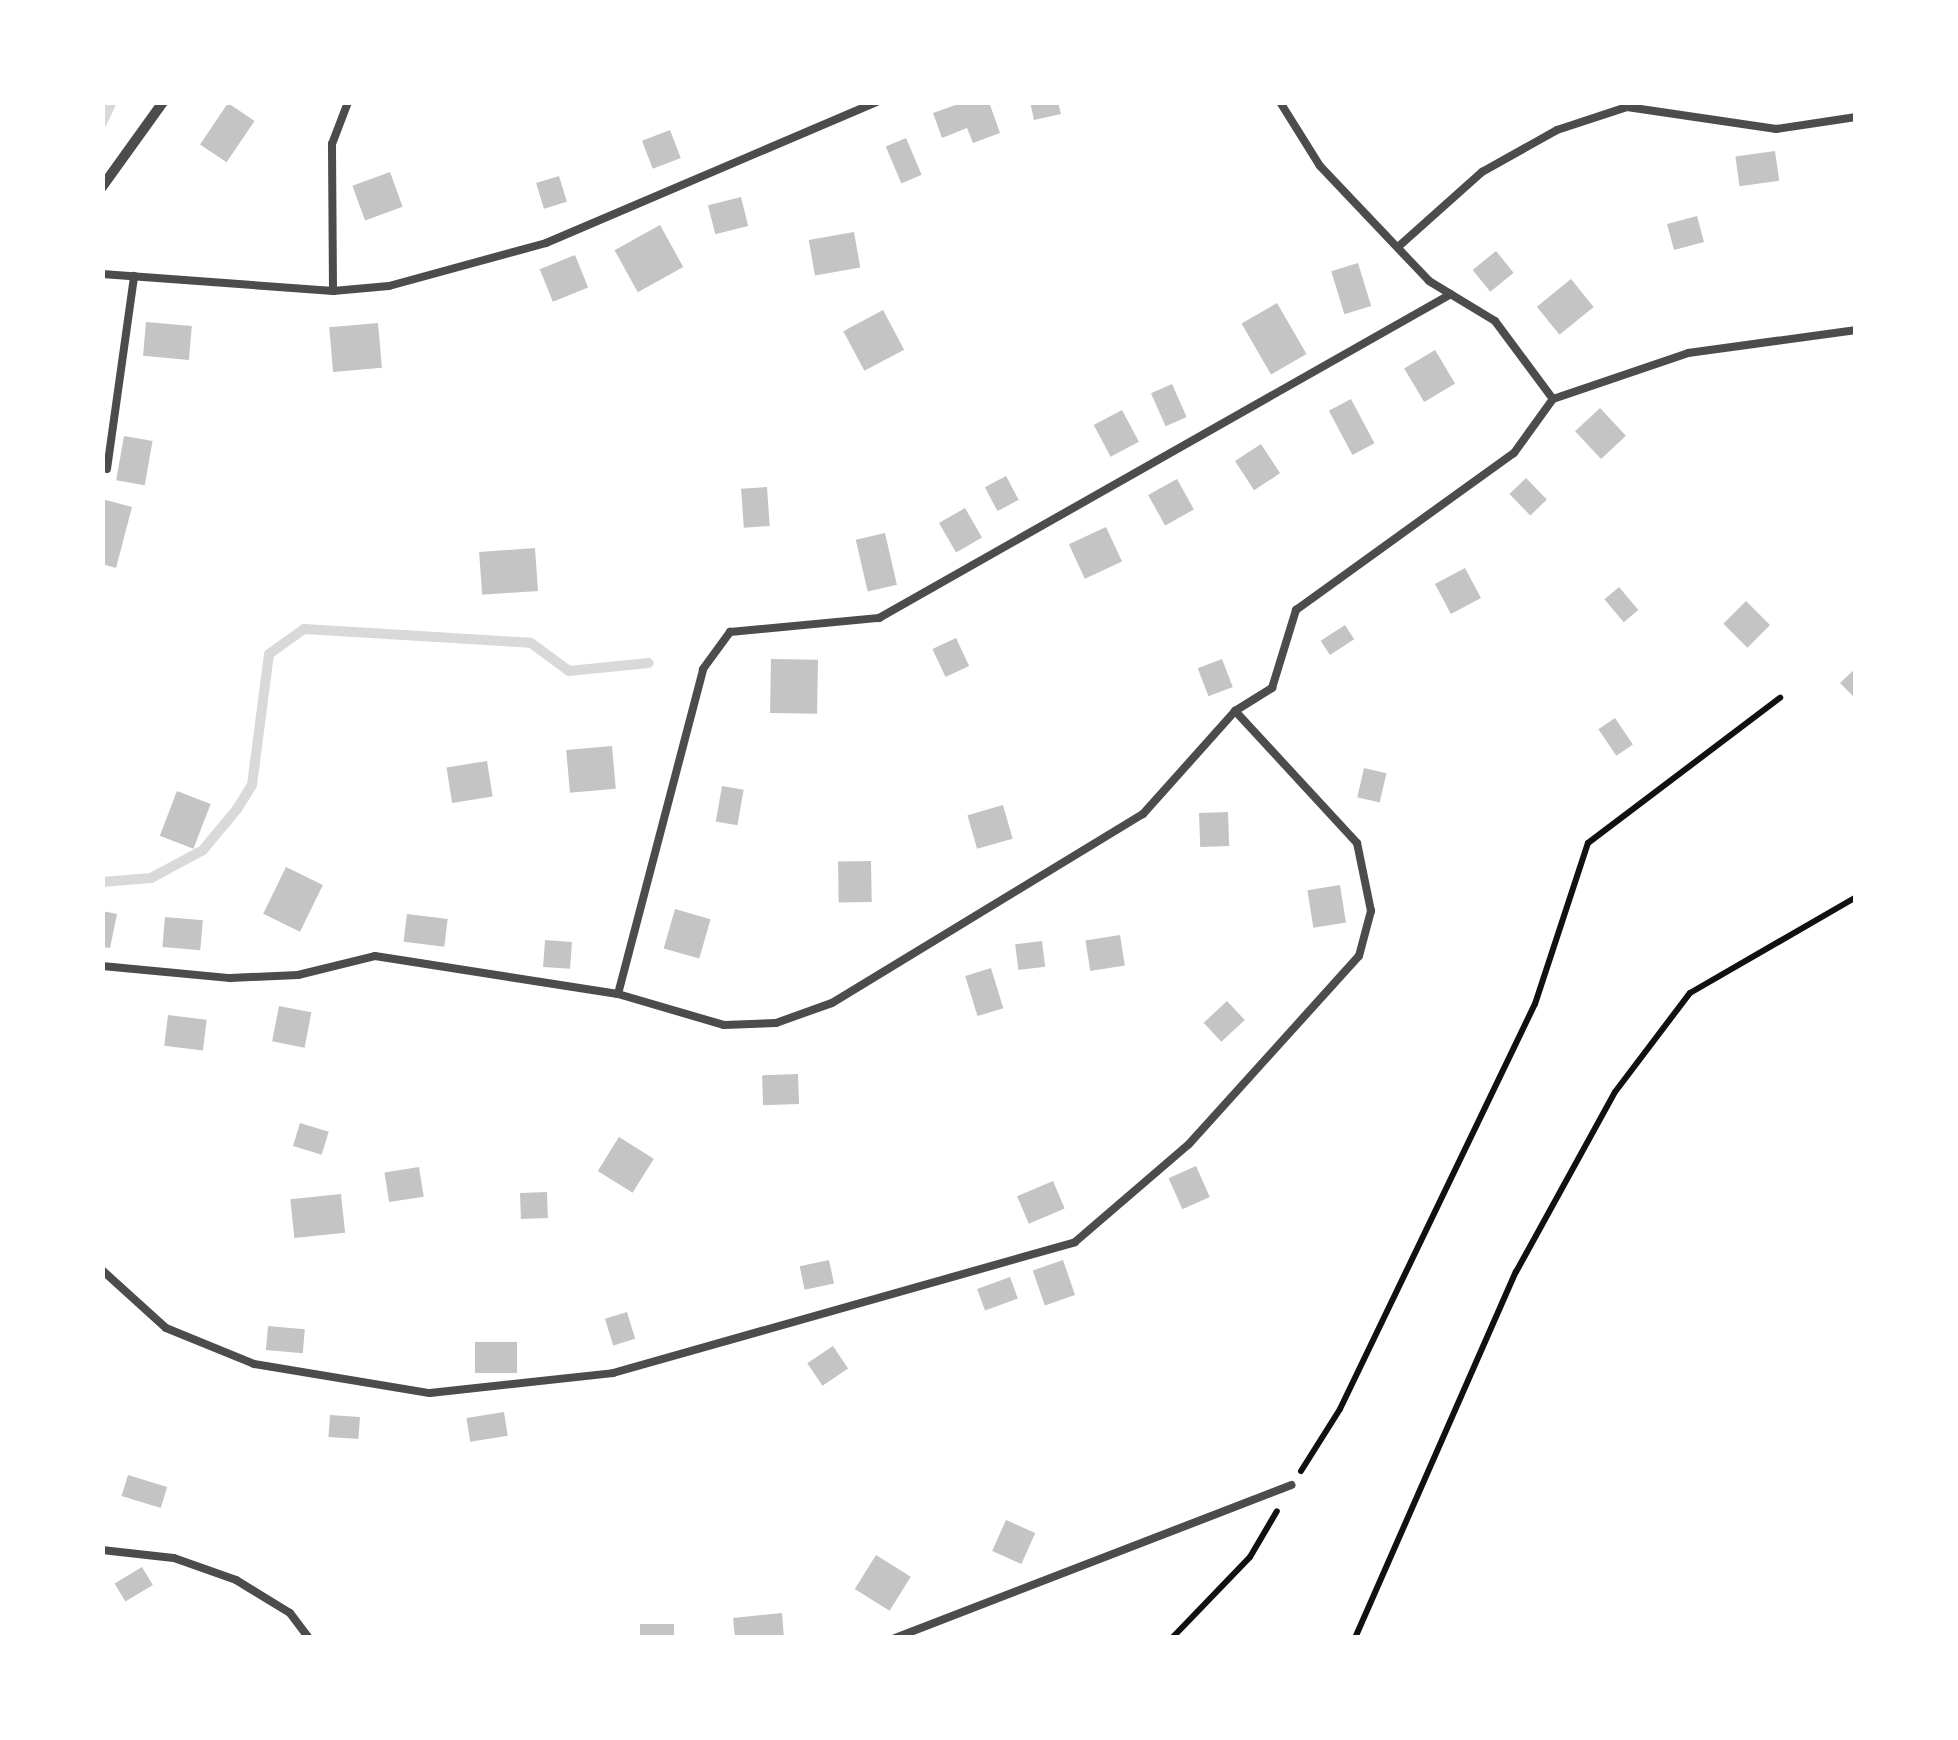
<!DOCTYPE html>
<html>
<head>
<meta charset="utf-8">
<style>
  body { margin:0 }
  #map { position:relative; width:1958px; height:1740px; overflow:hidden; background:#fff; font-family:"Fira Sans",sans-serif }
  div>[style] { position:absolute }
  .stream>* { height:10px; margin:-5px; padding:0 5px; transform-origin:5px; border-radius:5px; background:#d9d9d9 }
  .building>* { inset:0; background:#c4c4c4; transform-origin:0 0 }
  .path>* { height:6px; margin:-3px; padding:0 3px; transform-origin:3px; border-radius:3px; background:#111 }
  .service>* { height:8px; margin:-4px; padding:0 4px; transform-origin:4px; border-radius:4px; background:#4c4c4c }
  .minor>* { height:10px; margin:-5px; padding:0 5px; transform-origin:5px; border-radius:5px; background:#4c4c4c }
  span { translate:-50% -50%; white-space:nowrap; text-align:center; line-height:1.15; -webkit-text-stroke:9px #fff; paint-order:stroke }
  .frame { position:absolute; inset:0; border:105px solid #fff; pointer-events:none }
</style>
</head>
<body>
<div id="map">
  <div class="stream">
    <i style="left:102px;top:123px;width:23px;rotate:-65deg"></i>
    <i style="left:102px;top:882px;width:49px;rotate:-4.7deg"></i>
    <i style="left:151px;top:878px;width:59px;rotate:-28.3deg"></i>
    <i style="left:203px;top:850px;width:53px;rotate:-50.3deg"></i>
    <i style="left:237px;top:809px;width:28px;rotate:-58deg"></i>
    <i style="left:252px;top:785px;width:132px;rotate:-82.6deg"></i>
    <i style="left:269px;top:654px;width:43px;rotate:-35.5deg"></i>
    <i style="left:304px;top:629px;width:227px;rotate:3.5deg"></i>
    <i style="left:531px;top:643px;width:47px;rotate:36.4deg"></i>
    <i style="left:569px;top:671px;width:80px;rotate:-5.7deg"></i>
  </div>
  <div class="building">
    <i style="clip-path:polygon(964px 102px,989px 102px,1000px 133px,973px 143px,967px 128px,942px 138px,933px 113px)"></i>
    <i style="clip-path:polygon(1030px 102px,1058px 102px,1061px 114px,1034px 120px)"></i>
    <i style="left:228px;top:103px;width:32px;height:50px;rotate:34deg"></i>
    <i style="left:670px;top:130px;width:30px;height:30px;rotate:69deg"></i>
    <i style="left:906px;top:138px;width:40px;height:22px;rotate:67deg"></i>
    <i style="left:1775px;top:151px;width:30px;height:40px;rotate:82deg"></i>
    <i style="left:390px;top:172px;width:37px;height:40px;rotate:70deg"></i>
    <i style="left:559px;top:176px;width:27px;height:24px;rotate:73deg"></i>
    <i style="left:741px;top:197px;width:30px;height:34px;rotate:76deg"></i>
    <i style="left:1697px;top:216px;width:27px;height:31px;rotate:75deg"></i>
    <i style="left:660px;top:225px;width:48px;height:52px;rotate:61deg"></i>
    <i style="left:854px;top:232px;width:36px;height:46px;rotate:80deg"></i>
    <i style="left:1496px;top:251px;width:28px;height:30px;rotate:51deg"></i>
    <i style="left:575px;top:255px;width:35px;height:38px;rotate:68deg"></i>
    <i style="left:1358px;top:263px;width:45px;height:28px;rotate:73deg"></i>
    <i style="left:1571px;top:279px;width:36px;height:44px;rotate:51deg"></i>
    <i style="left:1277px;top:303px;width:59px;height:41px;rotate:60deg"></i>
    <i style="left:883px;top:310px;width:45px;height:45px;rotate:62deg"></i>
    <i style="left:146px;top:322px;width:46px;height:34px;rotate:5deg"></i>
    <i style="left:378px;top:323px;width:45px;height:49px;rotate:85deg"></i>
    <i style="left:1435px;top:350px;width:39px;height:36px;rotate:59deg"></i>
    <i style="left:1172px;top:384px;width:36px;height:23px;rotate:66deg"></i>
    <i style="left:1351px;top:399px;width:50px;height:25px;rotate:62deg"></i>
    <i style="left:1600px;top:408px;width:38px;height:34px;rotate:47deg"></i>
    <i style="left:1122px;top:410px;width:36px;height:32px;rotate:62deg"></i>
    <i style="left:124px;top:436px;width:29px;height:45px;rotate:10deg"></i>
    <i style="left:1261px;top:444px;width:35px;height:31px;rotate:57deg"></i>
    <i style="left:1006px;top:476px;width:27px;height:24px;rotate:62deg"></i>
    <i style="left:1526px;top:478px;width:30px;height:23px;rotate:46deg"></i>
    <i style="left:1177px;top:479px;width:35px;height:33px;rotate:61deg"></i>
    <i style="left:767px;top:487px;width:39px;height:26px;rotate:86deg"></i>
    <i style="clip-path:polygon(102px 499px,132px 507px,116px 568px,102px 564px)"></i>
    <i style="left:965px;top:508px;width:34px;height:30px;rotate:60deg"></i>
    <i style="left:1106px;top:527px;width:38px;height:41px;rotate:65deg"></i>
    <i style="left:885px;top:533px;width:53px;height:30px;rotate:77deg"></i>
    <i style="left:535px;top:548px;width:43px;height:56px;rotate:86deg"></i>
    <i style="left:1465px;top:568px;width:34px;height:34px;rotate:62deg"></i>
    <i style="left:1619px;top:587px;width:30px;height:19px;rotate:50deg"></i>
    <i style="left:1746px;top:601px;width:34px;height:32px;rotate:45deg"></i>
    <i style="left:1345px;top:625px;width:17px;height:29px;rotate:57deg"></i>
    <i style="left:956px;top:638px;width:31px;height:26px;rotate:65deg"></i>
    <i style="left:771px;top:659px;width:47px;height:54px;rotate:1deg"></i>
    <i style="left:1222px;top:659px;width:30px;height:26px;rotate:69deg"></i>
    <i style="clip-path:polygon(1856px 668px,1856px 699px,1840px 683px)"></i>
    <i style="left:1615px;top:718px;width:32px;height:20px;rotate:56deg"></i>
    <i style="left:612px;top:746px;width:43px;height:46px;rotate:85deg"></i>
    <i style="left:487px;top:761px;width:36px;height:41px;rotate:81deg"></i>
    <i style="left:1364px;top:768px;width:23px;height:30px;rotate:13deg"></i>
    <i style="left:722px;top:786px;width:22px;height:36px;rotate:10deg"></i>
    <i style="left:177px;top:791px;width:36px;height:48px;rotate:21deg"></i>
    <i style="left:1003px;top:805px;width:35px;height:37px;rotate:74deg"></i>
    <i style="left:1228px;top:812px;width:34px;height:29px;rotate:88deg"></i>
    <i style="left:871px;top:861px;width:41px;height:33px;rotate:89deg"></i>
    <i style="left:286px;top:867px;width:41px;height:52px;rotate:26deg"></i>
    <i style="left:1340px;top:885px;width:38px;height:33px;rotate:81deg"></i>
    <i style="left:675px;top:909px;width:37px;height:41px;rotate:16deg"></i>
    <i style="clip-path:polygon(102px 911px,117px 914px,110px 948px,102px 947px)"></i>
    <i style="left:407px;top:914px;width:41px;height:28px;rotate:7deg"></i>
    <i style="left:165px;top:917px;width:38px;height:30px;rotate:5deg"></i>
    <i style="left:1120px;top:935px;width:31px;height:35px;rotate:81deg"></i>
    <i style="left:545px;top:940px;width:27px;height:27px;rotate:4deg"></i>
    <i style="left:1042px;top:941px;width:26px;height:27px;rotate:83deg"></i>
    <i style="left:991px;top:968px;width:42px;height:27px;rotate:73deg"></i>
    <i style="left:1227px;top:1001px;width:26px;height:32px;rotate:47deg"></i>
    <i style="left:279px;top:1006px;width:33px;height:36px;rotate:11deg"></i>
    <i style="left:168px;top:1015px;width:39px;height:31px;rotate:7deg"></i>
    <i style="left:798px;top:1074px;width:30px;height:36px;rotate:88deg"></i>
    <i style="left:300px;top:1123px;width:30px;height:24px;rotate:17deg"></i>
    <i style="left:619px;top:1137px;width:41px;height:40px;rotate:32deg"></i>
    <i style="left:1196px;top:1166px;width:34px;height:30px;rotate:66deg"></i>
    <i style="left:419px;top:1167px;width:30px;height:35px;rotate:81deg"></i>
    <i style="left:1053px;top:1181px;width:30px;height:39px;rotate:67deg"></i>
    <i style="left:547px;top:1192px;width:26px;height:27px;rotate:88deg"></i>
    <i style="left:341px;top:1194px;width:39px;height:51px;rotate:84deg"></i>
    <i style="left:829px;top:1260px;width:24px;height:30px;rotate:78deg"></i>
    <i style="left:1063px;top:1260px;width:37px;height:32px;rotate:71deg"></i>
    <i style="left:1010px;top:1277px;width:23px;height:35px;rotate:70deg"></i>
    <i style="left:627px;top:1312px;width:28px;height:23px;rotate:73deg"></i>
    <i style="left:268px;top:1326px;width:37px;height:24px;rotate:5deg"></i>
    <i style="left:475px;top:1342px;width:42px;height:31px"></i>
    <i style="left:833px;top:1346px;width:27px;height:31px;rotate:56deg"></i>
    <i style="left:504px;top:1412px;width:24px;height:38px;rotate:81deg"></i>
    <i style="left:330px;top:1415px;width:30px;height:22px;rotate:4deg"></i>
    <i style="left:128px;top:1475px;width:41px;height:22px;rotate:17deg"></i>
    <i style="left:1006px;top:1520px;width:32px;height:34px;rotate:24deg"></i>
    <i style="left:876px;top:1555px;width:41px;height:40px;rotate:32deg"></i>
    <i style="left:142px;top:1567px;width:21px;height:32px;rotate:59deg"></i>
    <i style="clip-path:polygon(782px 1613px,784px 1638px,735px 1638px,733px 1618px)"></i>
    <i style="left:640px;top:1624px;width:34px;height:14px"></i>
  </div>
  <div class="path">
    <i style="left:1301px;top:1471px;width:73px;rotate:-57.8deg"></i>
    <i style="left:1340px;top:1409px;width:449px;rotate:-64.3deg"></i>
    <i style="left:1535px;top:1004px;width:169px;rotate:-71.8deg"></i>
    <i style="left:1588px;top:843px;width:241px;rotate:-37.1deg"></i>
    <i style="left:1172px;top:1638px;width:112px;rotate:-46.1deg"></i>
    <i style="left:1250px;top:1557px;width:53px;rotate:-59.6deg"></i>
    <i style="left:1355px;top:1638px;width:400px;rotate:-66.3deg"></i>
    <i style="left:1516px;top:1272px;width:205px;rotate:-61.2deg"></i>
    <i style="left:1615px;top:1092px;width:124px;rotate:-52.9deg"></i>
    <i style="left:1690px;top:993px;width:192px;rotate:-30deg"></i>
  </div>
  <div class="service">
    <i style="left:1280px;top:102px;width:75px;rotate:58deg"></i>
    <i style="left:1320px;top:166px;width:158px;rotate:46.5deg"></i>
    <i style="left:1429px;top:281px;width:77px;rotate:31.2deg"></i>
    <i style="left:1495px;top:321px;width:97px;rotate:53.4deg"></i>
    <i style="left:1398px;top:247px;width:113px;rotate:-41.8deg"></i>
    <i style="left:1482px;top:172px;width:86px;rotate:-29.2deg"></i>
    <i style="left:1557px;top:130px;width:74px;rotate:-18.2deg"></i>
    <i style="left:1627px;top:107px;width:151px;rotate:8.4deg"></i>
    <i style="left:1776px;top:129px;width:81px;rotate:-8.5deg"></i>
    <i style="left:102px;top:274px;width:232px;rotate:4.2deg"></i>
    <i style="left:333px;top:291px;width:56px;rotate:-5.1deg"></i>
    <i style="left:389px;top:286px;width:163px;rotate:-15.3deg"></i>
    <i style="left:546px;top:243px;width:360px;rotate:-23.1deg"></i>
    <i style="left:333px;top:291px;width:147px;rotate:-90.4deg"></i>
    <i style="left:332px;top:144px;width:45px;rotate:-69.1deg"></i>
    <i style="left:107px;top:469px;width:195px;rotate:-82deg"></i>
    <i style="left:102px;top:966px;width:129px;rotate:5.4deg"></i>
    <i style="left:230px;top:978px;width:68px;rotate:-2.5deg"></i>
    <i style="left:298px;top:975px;width:79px;rotate:-13.9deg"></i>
    <i style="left:375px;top:956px;width:246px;rotate:8.9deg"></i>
    <i style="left:618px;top:994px;width:336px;rotate:-75.3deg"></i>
    <i style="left:703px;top:669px;width:46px;rotate:-53.9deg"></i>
    <i style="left:730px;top:632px;width:150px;rotate:-5.4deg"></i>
    <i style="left:879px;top:618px;width:657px;rotate:-29.53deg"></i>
    <i style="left:618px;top:994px;width:110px;rotate:16.3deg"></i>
    <i style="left:724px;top:1025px;width:52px;rotate:-2.2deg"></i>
    <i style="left:776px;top:1023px;width:59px;rotate:-19.7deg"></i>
    <i style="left:832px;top:1003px;width:364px;rotate:-31.3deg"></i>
    <i style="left:1143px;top:814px;width:138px;rotate:-48.2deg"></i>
    <i style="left:1235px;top:711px;width:44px;rotate:-31.9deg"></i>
    <i style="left:1272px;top:688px;width:82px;rotate:-72.9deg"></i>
    <i style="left:1296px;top:610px;width:269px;rotate:-35.8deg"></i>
    <i style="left:1514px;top:453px;width:67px;rotate:-54.2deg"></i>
    <i style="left:1553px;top:399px;width:143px;rotate:-18.8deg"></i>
    <i style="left:1688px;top:353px;width:170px;rotate:-7.8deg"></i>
    <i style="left:102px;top:1270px;width:86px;rotate:42.2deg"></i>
    <i style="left:166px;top:1328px;width:95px;rotate:22.2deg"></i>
    <i style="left:254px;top:1364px;width:178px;rotate:9.4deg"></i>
    <i style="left:430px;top:1393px;width:184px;rotate:-6.2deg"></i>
    <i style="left:613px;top:1373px;width:480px;rotate:-15.8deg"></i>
    <i style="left:1075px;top:1242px;width:150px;rotate:-40.7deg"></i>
    <i style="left:1189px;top:1144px;width:253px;rotate:-47.9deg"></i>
    <i style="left:1359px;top:956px;width:47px;rotate:-75.1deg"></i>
    <i style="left:1371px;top:911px;width:69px;rotate:-101.6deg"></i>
    <i style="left:1357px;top:843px;width:180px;rotate:-132.7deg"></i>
    <i style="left:102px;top:1550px;width:72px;rotate:6.3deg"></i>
    <i style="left:174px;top:1558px;width:66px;rotate:19.5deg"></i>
    <i style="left:236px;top:1580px;width:63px;rotate:31.4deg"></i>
    <i style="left:290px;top:1613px;width:31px;rotate:53deg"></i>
    <i style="left:895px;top:1638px;width:425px;rotate:-21.1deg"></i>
  </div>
  <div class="minor">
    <i style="left:102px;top:187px;width:105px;rotate:-54.3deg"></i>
  </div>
  <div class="frame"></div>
</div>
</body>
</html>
